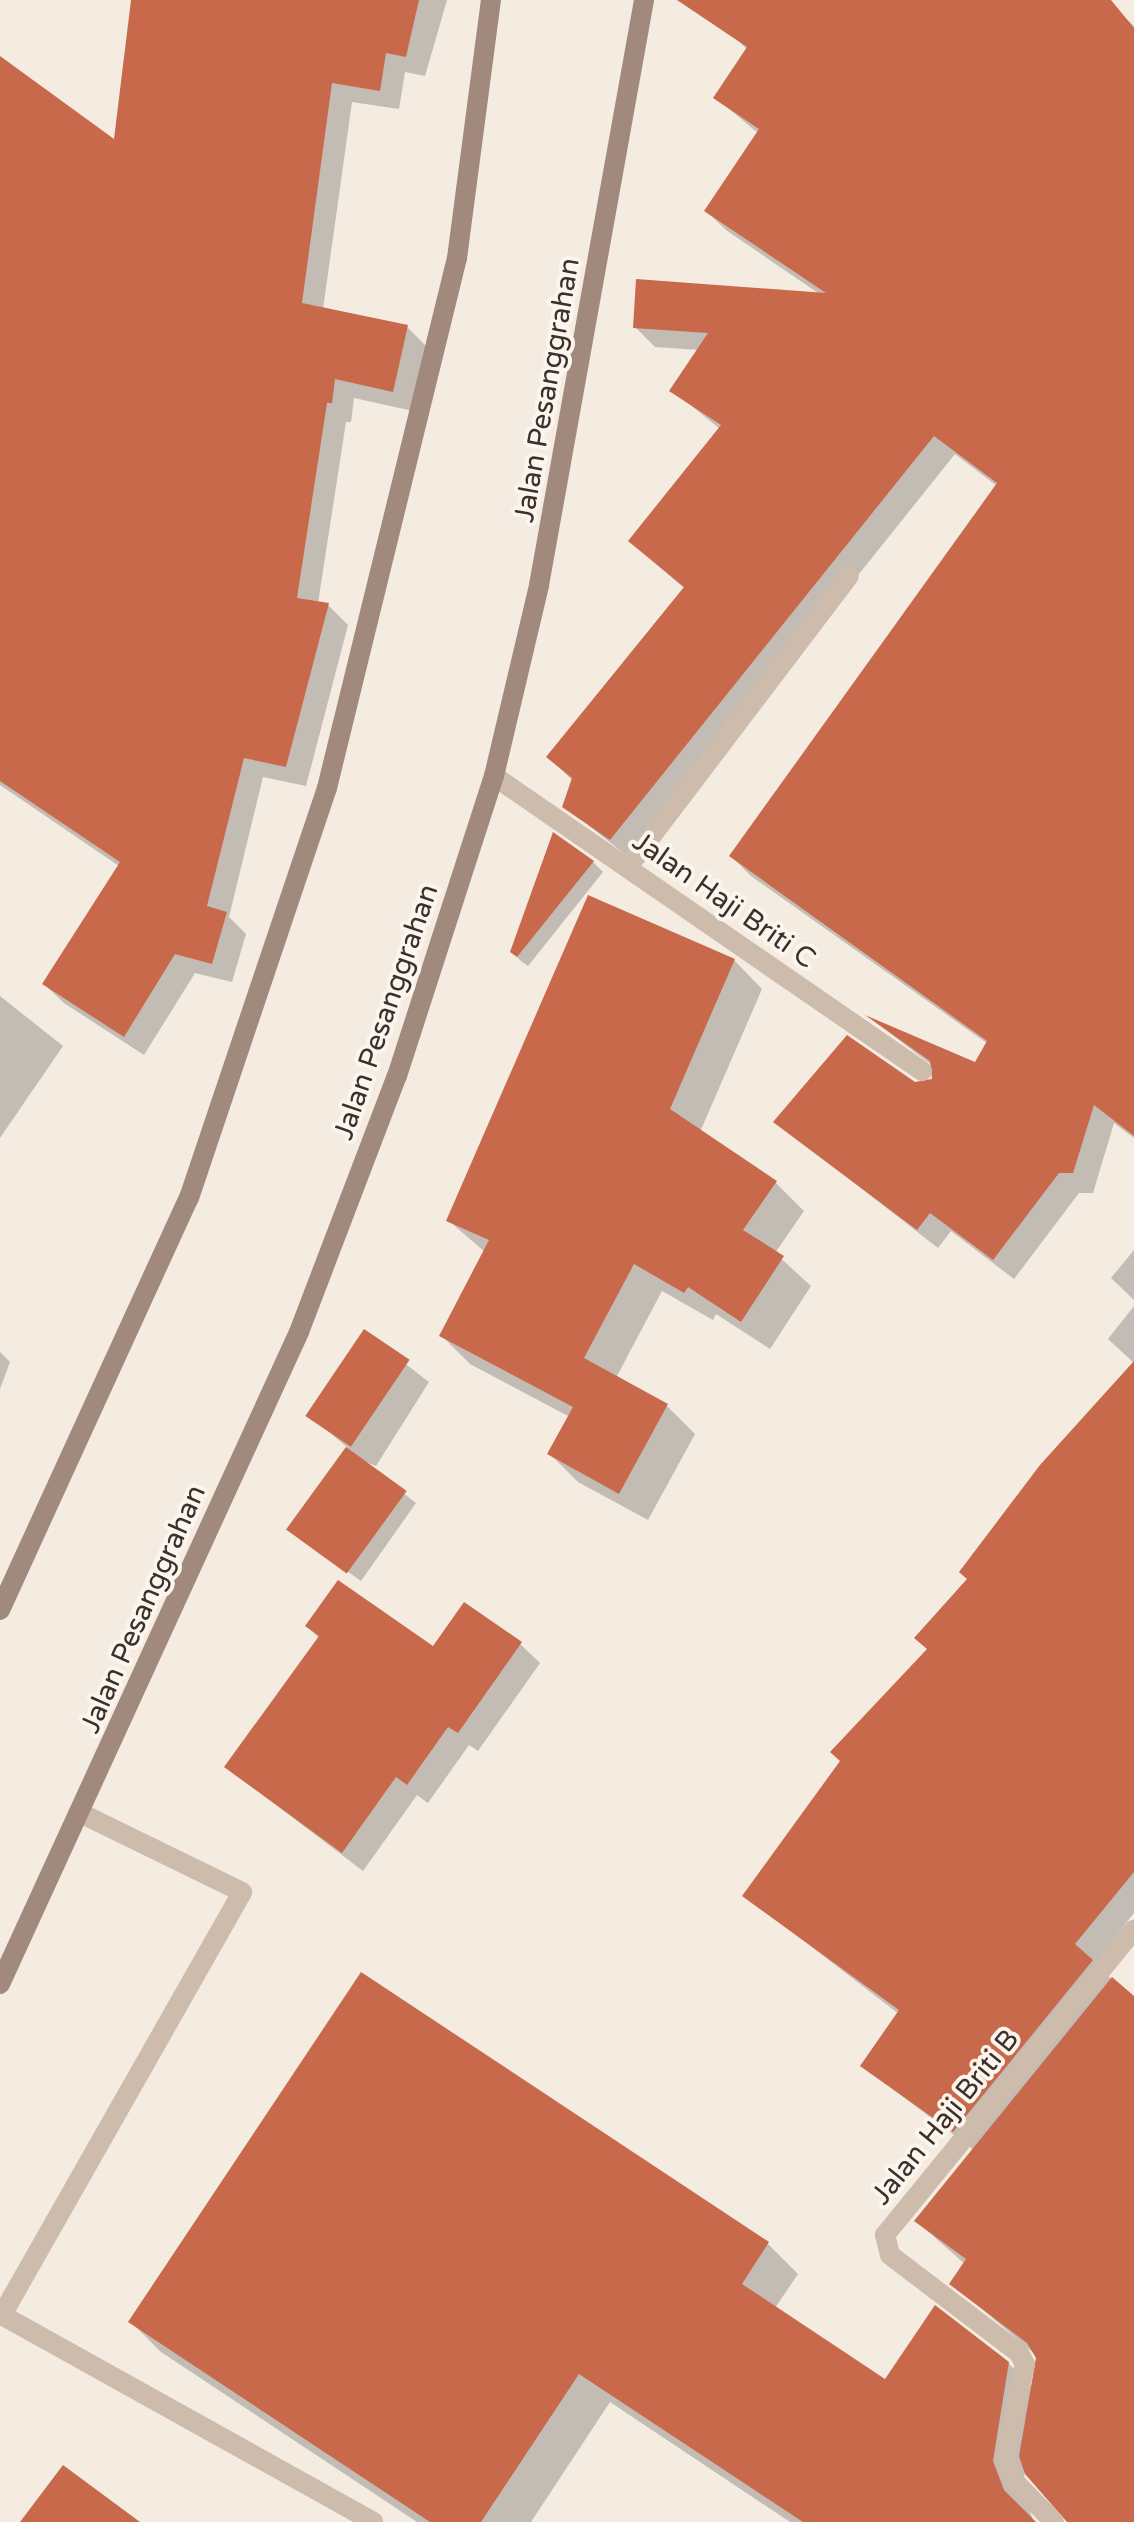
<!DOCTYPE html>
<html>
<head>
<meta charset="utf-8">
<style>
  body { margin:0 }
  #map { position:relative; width:1134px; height:2522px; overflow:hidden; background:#f4ebe1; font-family:"Varela Round",sans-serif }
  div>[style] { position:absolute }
  .shadow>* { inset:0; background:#0003 }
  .building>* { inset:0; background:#c8694b; transform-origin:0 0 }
  .lane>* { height:20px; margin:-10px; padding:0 10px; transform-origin:10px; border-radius:10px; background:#cdbbac }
  .street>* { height:20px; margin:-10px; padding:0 10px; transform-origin:10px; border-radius:10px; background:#cdbbac }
  .secondary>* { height:20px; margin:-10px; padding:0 10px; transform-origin:10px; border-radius:10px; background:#a18a7d }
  span { translate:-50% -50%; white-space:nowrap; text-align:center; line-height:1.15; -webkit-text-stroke:8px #fbf5ee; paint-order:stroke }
  .street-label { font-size:28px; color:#3b302b }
</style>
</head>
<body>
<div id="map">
  <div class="shadow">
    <i style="clip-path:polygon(133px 0,447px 0,425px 76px,405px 72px,399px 109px,352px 102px,323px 309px,407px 327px,427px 347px,413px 411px,354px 398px,351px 422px,346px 422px,318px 603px,328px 605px,348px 625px,306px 786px,263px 777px,229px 917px,246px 934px,232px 982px,195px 973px,144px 1055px,64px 1003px,44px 984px,119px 866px,0 785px,0 58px,116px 142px)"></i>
    <i style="clip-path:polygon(757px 0,1107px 0,1134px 26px,1134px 1138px,1114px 1123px,1093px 1193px,1079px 1193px,1014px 1279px,951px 1231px,938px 1248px,776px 1122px,934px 1081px,933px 1066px,874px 1021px,976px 1065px,988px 1044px,751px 876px,731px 856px,997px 486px,955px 454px,631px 859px,564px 806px,573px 781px,549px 757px,685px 589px,630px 541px,720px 429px,672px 390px,699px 350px,655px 347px,635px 327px,821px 295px,726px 230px,706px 211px,758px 133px,716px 98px,748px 50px,733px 36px)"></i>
    <i style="clip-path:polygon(593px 862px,603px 872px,528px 966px,522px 962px,512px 952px)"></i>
    <i style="clip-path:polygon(734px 960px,762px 989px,700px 1132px,776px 1183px,804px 1211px,775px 1253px,811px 1286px,770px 1349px,716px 1314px,713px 1320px,662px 1291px,617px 1376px,667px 1406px,695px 1434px,648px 1520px,578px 1482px,550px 1454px,570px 1417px,470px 1364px,442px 1336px,485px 1252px,449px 1221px)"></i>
    <i style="clip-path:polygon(0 996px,63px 1046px,0 1138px)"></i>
    <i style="clip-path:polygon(1134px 1250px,1134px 1300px,1111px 1278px)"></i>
    <i style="clip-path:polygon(1134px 1306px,1134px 1363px,1108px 1339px)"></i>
    <i style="clip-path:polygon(364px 1332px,429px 1382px,376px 1466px,359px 1459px,416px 1503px,361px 1581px,292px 1531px,348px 1448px,309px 1415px)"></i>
    <i style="clip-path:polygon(0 1352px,10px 1362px,0 1389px)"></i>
    <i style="clip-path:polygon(1134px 1364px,1134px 1913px,1094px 1964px,1134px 1998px,1134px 2522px,1067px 2522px,1069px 2518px,1025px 2471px,1022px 2493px,1034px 2522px,790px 2522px,610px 2402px,531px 2522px,417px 2522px,161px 2352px,131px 2322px,768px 2244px,798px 2274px,775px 2308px,885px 2382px,1008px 2363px,1033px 2388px,1037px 2356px,952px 2283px,965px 2264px,916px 2221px,974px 2150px,862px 2066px,899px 2014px,744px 1895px,929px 1650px,969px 1580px)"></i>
    <i style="clip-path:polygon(307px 1626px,434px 1648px,520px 1644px,540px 1663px,478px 1751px,469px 1745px,428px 1803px,417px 1795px,363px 1871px,226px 1767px,320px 1639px)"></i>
  </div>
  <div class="building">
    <i style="clip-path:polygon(131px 0,419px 0,406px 57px,386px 53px,380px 91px,332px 83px,302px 303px,408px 325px,393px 392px,335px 379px,332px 403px,327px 403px,297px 598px,329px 603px,286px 767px,244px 758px,207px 906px,227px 912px,212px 964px,175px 954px,124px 1037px,42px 984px,120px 862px,0 781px,0 56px,114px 139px)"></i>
    <i style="clip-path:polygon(677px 0,1111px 0,1134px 28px,1134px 1136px,1094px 1105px,1073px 1173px,1059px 1173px,993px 1260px,930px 1213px,917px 1230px,773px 1122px,847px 1035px,915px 1082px,932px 1079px,930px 1061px,865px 1015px,975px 1062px,987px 1041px,729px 856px,997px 483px,934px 436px,610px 840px,562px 807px,572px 778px,546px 757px,684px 587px,628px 541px,721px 425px,669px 391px,708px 333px,633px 328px,636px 279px,826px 293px,704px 211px,759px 129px,713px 98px,747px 47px)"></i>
    <i style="clip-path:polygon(553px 832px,594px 861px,517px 957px,510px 952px)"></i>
    <i style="clip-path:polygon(588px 895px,735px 959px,670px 1109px,777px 1181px,743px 1230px,784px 1256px,741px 1322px,688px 1287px,684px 1293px,634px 1264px,584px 1358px,668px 1404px,619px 1494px,547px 1454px,573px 1407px,439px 1336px,489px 1240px,446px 1221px)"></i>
    <i style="left:364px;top:1329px;width:55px;height:105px;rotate:34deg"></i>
    <i style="clip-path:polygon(1134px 1361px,1134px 1872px,1075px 1944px,1093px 1960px,953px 2132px,860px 2066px,899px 2010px,742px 1896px,840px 1761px,830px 1752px,927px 1649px,914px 1638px,967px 1579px,959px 1572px,1040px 1465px)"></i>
    <i style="left:346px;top:1447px;width:75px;height:102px;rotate:36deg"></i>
    <i style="clip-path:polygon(338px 1580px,433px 1646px,464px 1602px,522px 1642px,458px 1733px,448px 1727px,407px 1785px,396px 1777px,342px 1853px,224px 1767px,319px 1636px,305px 1626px)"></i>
    <i style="clip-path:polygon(361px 1972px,769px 2242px,742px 2284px,885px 2379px,935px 2305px,1009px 2362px,993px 2461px,1004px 2490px,1036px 2522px,803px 2522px,579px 2374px,481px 2522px,430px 2522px,128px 2322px)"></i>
    <i style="clip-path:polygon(1112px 1977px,1134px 1996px,1134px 2522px,1067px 2522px,1025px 2474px,1019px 2456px,1036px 2358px,1027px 2343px,949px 2284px,966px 2259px,914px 2221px)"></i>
    <i style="clip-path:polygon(63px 2465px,140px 2522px,20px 2522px)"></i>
  </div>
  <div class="lane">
    <i style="left:0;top:2314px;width:427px;rotate:29.1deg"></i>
    <i style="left:2px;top:2315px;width:486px;rotate:-60.4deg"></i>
    <i style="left:242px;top:1892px;width:180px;rotate:-154deg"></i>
  </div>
  <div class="street">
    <i style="left:494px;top:776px;width:520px;rotate:34.58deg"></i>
    <i style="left:628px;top:867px;width:365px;rotate:-52.8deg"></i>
    <i style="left:1054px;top:2522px;width:57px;rotate:-134.3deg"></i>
    <i style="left:1014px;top:2481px;width:26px;rotate:-111deg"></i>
    <i style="left:1005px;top:2457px;width:95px;rotate:-77.9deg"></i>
    <i style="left:1025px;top:2364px;width:13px;rotate:-119deg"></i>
    <i style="left:1019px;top:2353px;width:162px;rotate:-142.8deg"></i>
    <i style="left:890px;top:2255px;width:21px;rotate:-104deg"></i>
    <i style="left:885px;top:2235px;width:394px;rotate:-50.8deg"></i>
  </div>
  <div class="secondary">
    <i style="left:0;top:1610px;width:453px;rotate:-65.4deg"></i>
    <i style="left:189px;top:1198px;width:433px;rotate:-71.4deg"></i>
    <i style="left:327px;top:788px;width:546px;rotate:-76.22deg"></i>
    <i style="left:457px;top:258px;width:260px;rotate:-82.5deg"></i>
    <i style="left:0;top:1984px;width:717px;rotate:-65.36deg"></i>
    <i style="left:299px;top:1332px;width:274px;rotate:-69.1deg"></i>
    <i style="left:397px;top:1076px;width:315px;rotate:-72.1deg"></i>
    <i style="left:494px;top:776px;width:196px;rotate:-76.7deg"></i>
    <i style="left:539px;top:585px;width:594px;rotate:-79.82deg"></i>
  </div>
  <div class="street-label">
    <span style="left:547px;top:390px;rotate:-80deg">Jalan Pesanggrahan</span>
    <span style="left:724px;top:900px;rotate:35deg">Jalan Haji Briti C</span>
    <span style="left:386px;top:1012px;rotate:-71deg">Jalan Pesanggrahan</span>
    <span style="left:143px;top:1609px;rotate:-66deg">Jalan Pesanggrahan</span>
    <span style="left:945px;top:2117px;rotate:-51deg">Jalan Haji Briti B</span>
  </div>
</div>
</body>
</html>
